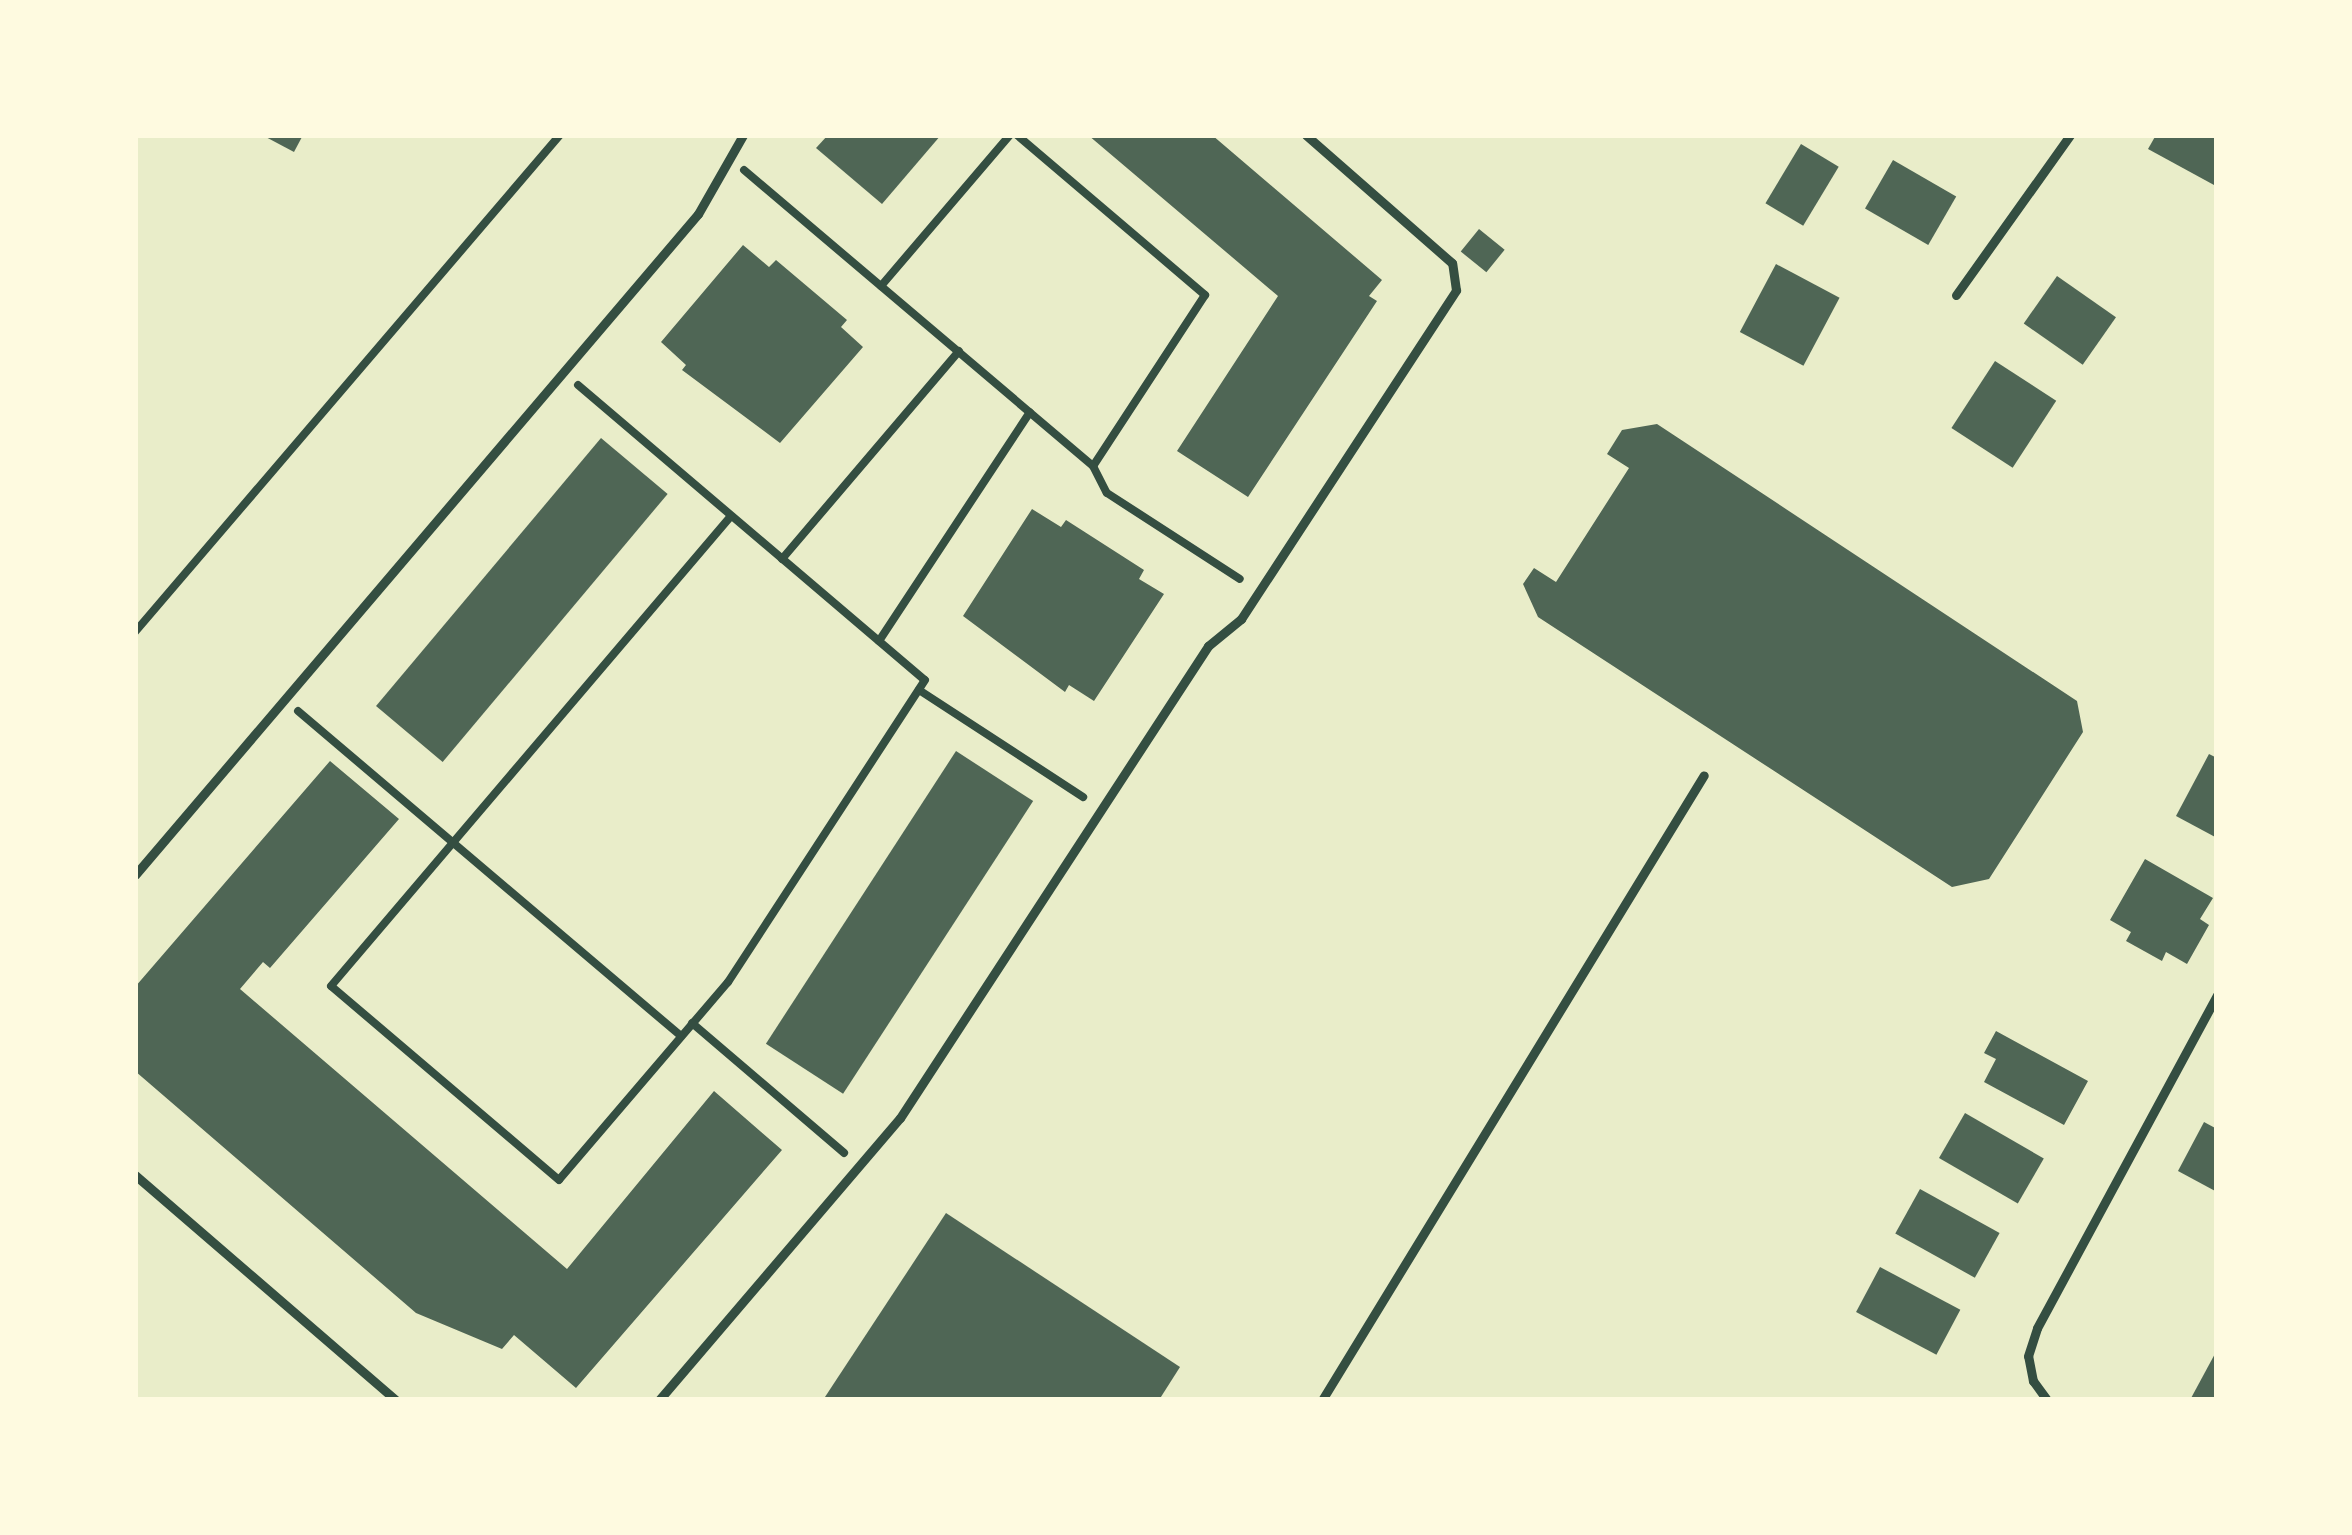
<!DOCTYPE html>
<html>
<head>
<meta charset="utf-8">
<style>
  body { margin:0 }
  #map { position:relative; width:2352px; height:1535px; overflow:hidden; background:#e9edc9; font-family:Manrope,sans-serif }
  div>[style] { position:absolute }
  .building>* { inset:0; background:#4f6655; transform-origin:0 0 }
  .path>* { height:8px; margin:-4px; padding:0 4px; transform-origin:4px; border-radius:4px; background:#344e41 }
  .service>* { height:9px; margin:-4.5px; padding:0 4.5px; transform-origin:4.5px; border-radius:4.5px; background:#344e41 }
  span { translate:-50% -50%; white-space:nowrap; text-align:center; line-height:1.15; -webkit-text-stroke:9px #fefae0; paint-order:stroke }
  .frame { position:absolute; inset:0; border:138px solid #fefae0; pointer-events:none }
</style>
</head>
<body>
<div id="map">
  <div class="building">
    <i style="clip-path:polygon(262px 135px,303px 135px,294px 152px)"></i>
    <i style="clip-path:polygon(828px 135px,941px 135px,882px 204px,816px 148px)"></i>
    <i style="clip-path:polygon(1088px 135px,1212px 135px,1382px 280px,1369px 296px,1377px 301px,1248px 497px,1177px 451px,1278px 296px)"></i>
    <i style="clip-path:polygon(2156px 135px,2217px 135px,2214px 185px,2148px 149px)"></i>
    <i style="left:1801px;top:144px;width:44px;height:69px;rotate:31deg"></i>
    <i style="left:1893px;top:160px;width:73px;height:56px;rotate:30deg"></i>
    <i style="left:1479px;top:229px;width:33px;height:29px;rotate:39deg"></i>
    <i style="clip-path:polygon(743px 245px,769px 267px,776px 260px,847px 320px,841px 327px,863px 347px,780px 443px,682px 370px,686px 365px,661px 342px)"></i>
    <i style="left:1776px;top:264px;width:72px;height:77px;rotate:28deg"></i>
    <i style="left:2057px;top:276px;width:72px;height:58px;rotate:35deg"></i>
    <i style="left:1995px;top:361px;width:73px;height:80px;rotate:33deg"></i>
    <i style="clip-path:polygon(1657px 424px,2077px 701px,2083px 732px,1989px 879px,1952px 887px,1538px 617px,1523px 584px,1534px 568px,1556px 582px,1629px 468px,1607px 454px,1622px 430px)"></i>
    <i style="left:601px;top:438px;width:87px;height:350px;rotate:40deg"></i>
    <i style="clip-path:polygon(1032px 509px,1061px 527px,1066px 520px,1144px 570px,1139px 579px,1164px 594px,1094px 701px,1069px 685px,1065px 692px,963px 616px)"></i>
    <i style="left:956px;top:751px;width:92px;height:349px;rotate:33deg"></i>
    <i style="clip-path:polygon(2209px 754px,2217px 758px,2217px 838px,2176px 816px)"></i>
    <i style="clip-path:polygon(330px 761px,399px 819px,270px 968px,263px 962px,240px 989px,567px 1269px,714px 1091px,782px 1150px,576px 1388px,514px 1335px,502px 1349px,416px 1313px,135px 1071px,135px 987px)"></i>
    <i style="clip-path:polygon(2145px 859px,2213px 898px,2200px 919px,2209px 925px,2187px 964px,2166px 952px,2162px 961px,2126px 941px,2131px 932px,2110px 920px)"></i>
    <i style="clip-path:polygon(1996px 1031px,2088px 1081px,2064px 1125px,1984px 1082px,1996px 1059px,1984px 1053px)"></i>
    <i style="left:1965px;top:1113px;width:91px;height:52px;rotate:30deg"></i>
    <i style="clip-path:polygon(2204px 1122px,2217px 1129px,2217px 1192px,2178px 1171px)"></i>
    <i style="left:1920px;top:1189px;width:91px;height:51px;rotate:29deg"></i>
    <i style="clip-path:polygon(946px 1213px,1180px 1367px,1159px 1400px,823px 1400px)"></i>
    <i style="left:1880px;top:1267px;width:91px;height:51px;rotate:28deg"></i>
    <i style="clip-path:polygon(2217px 1350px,2217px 1400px,2190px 1400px)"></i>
  </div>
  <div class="path">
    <i style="left:1017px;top:135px;width:247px;rotate:40.4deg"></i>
    <i style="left:1205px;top:295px;width:204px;rotate:123.2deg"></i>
    <i style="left:1093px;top:466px;width:30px;rotate:63deg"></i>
    <i style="left:1107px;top:493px;width:158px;rotate:32.9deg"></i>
    <i style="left:744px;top:170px;width:458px;rotate:40.3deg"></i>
    <i style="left:881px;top:286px;width:199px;rotate:-49.5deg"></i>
    <i style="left:578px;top:385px;width:455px;rotate:40.4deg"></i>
    <i style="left:925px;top:680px;width:361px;rotate:123.1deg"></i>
    <i style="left:728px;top:982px;width:260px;rotate:130.5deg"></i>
    <i style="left:559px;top:1180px;width:299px;rotate:-139.6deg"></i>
    <i style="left:331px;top:986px;width:617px;rotate:-49.6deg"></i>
    <i style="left:782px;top:559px;width:273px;rotate:-49.6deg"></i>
    <i style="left:135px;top:632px;width:654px;rotate:-49.47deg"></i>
    <i style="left:879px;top:641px;width:274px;rotate:-56.6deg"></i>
    <i style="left:919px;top:690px;width:196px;rotate:33.1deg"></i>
    <i style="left:298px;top:711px;width:502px;rotate:40.32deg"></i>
    <i style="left:692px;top:1023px;width:200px;rotate:40.5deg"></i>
  </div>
  <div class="service">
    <i style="left:1956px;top:295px;width:196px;rotate:-54.5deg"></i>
    <i style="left:135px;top:875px;width:868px;rotate:-49.58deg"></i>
    <i style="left:698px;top:214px;width:91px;rotate:-60.3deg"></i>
    <i style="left:135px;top:1175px;width:345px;rotate:40.8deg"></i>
    <i style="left:659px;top:1400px;width:371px;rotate:-49.5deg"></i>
    <i style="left:900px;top:1118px;width:564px;rotate:-56.87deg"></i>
    <i style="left:1208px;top:646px;width:43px;rotate:-39.3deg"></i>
    <i style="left:1241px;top:619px;width:393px;rotate:-56.8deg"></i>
    <i style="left:1456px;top:290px;width:27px;rotate:-98deg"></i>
    <i style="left:1452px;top:263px;width:194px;rotate:-138.8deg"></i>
    <i style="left:1322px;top:1400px;width:732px;rotate:-58.57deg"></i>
    <i style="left:2047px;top:1400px;width:24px;rotate:-126deg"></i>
    <i style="left:2033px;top:1381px;width:25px;rotate:-101deg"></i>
    <i style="left:2028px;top:1356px;width:29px;rotate:-72deg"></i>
    <i style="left:2037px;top:1328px;width:379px;rotate:-61.6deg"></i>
  </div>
  <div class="frame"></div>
</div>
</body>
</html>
